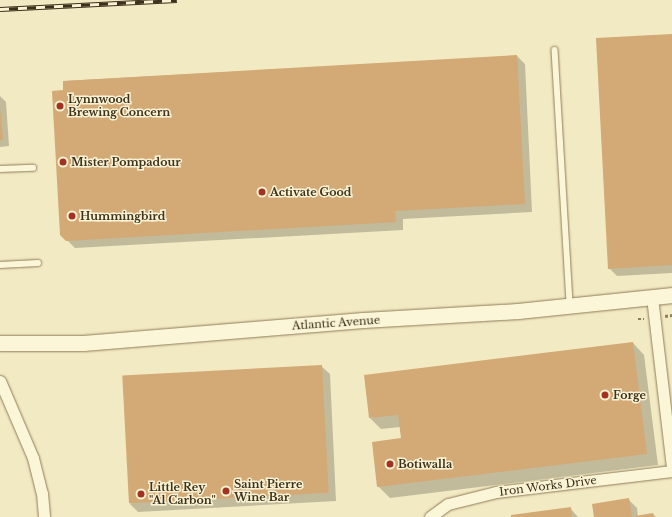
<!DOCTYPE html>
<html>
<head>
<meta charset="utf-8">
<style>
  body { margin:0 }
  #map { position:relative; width:672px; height:517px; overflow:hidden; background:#f2eac3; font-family:"Libre Baskerville",serif }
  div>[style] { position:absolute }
  .shadow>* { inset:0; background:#0003 }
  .building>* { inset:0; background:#d3a976; transform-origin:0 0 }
  .path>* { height:2.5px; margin-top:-1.25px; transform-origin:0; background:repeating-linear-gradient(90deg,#8f7c58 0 3px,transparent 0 5px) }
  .roads { filter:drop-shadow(0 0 1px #8f7c58) drop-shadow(0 0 1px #8f7c58) }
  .service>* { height:5.5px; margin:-2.75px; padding:0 2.75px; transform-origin:2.75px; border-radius:2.75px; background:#fcf6d8 }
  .minor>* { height:11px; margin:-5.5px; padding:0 5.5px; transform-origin:5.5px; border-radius:5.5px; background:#fcf6d8 }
  .secondary>* { height:15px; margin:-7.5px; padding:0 7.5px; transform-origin:7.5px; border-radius:7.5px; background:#fcf6d8 }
  .rail>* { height:4.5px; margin-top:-2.25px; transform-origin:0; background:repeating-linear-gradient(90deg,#f9f3d4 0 9px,#3d311d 0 18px); box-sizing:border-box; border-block:1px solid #3d311d }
  .dots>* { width:11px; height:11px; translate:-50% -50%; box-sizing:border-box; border:2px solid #f9f3d4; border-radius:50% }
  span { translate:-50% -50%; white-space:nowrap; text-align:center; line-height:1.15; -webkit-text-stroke:3px #f9f3d4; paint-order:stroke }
  .poi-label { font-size:11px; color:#3d311d; font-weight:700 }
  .left { translate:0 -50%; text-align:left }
  .street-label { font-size:11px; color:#3d311d }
</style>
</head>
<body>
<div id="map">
  <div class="shadow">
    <i style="clip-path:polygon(672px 35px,672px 273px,617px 276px,609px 268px)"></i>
    <i style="clip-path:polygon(517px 56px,525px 64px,532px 212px,403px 219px,403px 230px,75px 248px,61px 234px,64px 81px)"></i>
    <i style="clip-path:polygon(0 96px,6px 102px,9px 146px,0 147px)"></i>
    <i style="clip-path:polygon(633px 343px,644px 355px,658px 465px,390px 498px,378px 486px,402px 439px,400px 427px,381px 429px,370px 418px)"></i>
    <i style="clip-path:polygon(321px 366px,330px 374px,336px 501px,138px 512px,130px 504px)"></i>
    <i style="clip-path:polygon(629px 500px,637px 508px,638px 517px,653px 514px,656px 517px,594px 517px)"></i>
    <i style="clip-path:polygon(570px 508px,578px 517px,512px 517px)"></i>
  </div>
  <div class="building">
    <i style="clip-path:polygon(672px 34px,672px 265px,608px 269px,596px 38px)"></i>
    <i style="clip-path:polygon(517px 55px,525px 204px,395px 211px,396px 222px,66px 241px,60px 235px,52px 91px,63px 90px,63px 81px)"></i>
    <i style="clip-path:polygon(0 107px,3px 140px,0 140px)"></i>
    <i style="clip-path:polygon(633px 342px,647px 454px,377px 487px,372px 442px,401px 438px,398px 415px,369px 418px,364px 375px)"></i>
    <i style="left:322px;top:365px;width:128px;height:200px;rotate:87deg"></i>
    <i style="clip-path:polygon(629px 498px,632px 517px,594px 517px,592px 504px)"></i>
    <i style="clip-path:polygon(571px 507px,572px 517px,511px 517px,511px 515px)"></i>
    <i style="clip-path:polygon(653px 513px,654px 517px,635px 517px,635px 516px)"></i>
  </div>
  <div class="path">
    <i style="left:665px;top:316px;width:7px;rotate:-8deg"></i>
    <i style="left:638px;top:319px;width:6px"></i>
  </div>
  <div class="roads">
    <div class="service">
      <i style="left:555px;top:50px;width:254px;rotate:86.6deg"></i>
      <i style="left:0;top:169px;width:33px;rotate:-2deg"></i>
      <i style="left:0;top:265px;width:38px;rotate:-3deg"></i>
    </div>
    <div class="minor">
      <i style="left:652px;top:297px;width:172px;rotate:83.3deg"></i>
      <i style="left:0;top:381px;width:84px;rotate:66.8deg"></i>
      <i style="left:33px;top:458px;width:36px;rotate:76deg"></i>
      <i style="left:42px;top:493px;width:24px;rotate:85deg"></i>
      <i style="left:430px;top:517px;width:22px;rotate:-36deg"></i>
      <i style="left:448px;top:504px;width:49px;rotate:-14deg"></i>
      <i style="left:496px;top:492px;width:177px;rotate:-6.8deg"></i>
    </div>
    <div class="secondary">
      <i style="left:0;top:343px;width:83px"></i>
      <i style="left:83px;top:343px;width:281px;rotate:-4.7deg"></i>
      <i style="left:363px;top:320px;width:155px;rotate:-3.3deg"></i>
      <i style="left:518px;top:311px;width:155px;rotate:-5.9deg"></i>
    </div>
  </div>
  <div class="rail">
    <i style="left:0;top:9px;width:177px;rotate:-2.9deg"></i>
  </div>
  <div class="dots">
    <i style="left:60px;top:106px;background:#a33222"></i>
    <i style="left:63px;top:162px;background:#a33222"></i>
    <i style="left:262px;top:192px;background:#a33222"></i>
    <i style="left:72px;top:216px;background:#a33222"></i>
    <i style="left:605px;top:395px;background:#a33222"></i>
    <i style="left:390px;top:464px;background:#a33222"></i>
    <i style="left:226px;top:491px;background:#a33222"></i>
    <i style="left:141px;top:494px;background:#a33222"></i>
  </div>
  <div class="poi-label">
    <span class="left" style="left:68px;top:106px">Lynnwood<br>Brewing Concern</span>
    <span class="left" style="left:71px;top:162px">Mister Pompadour</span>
    <span class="left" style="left:270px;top:192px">Activate Good</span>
    <span class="left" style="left:80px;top:216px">Hummingbird</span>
    <span class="left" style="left:613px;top:395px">Forge</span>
    <span class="left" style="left:398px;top:464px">Botiwalla</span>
    <span class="left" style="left:234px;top:491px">Saint Pierre<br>Wine Bar</span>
    <span class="left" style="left:149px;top:494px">Little Rey<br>"Al Carbon"</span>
  </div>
  <div class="street-label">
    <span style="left:336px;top:323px;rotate:-4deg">Atlantic Avenue</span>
    <span style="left:548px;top:486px;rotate:-7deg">Iron Works Drive</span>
  </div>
</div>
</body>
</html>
